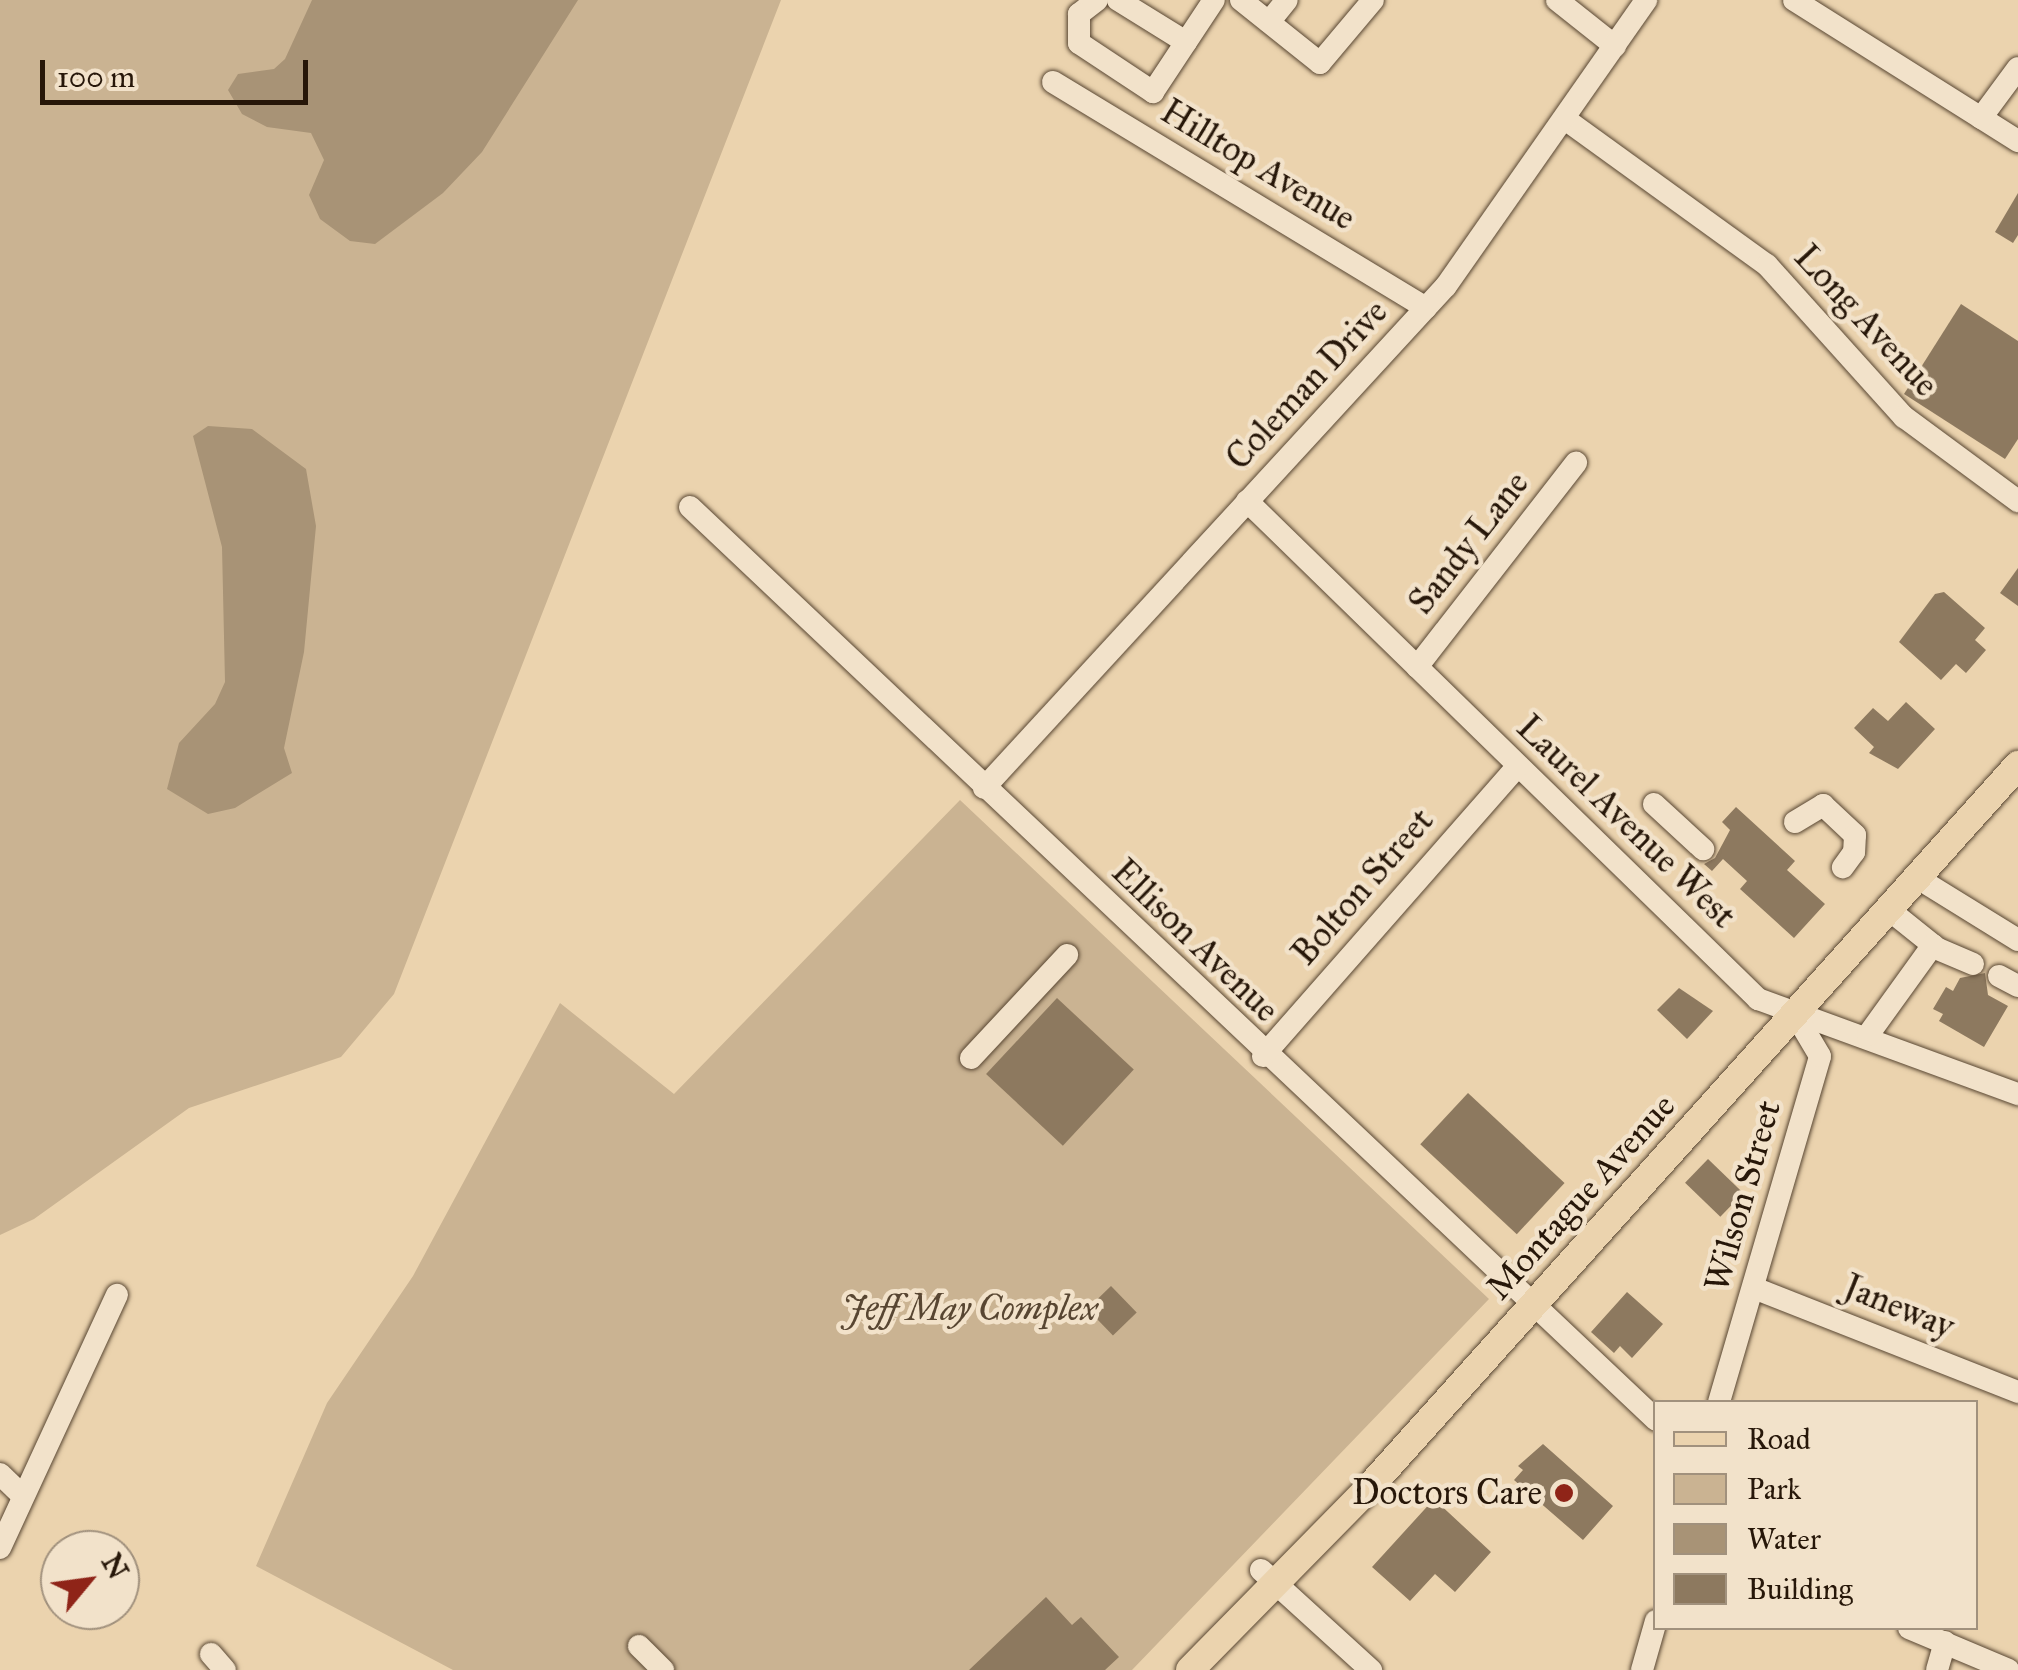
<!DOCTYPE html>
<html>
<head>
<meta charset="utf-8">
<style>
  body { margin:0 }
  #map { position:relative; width:2018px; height:1670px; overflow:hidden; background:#ebd3ae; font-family:"IM FELL Great Primer",serif }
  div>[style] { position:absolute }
  .green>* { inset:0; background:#cab392 }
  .water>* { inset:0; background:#a89376 }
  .building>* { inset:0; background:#8d795f; transform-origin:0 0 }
  .roads { filter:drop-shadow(0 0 2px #584632) drop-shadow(0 0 2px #584632) }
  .minor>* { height:22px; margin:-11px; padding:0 11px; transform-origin:11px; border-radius:11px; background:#f2e2ca }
  .major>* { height:28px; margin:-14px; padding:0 14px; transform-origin:14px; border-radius:14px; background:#ebd3ae }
  .dots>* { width:28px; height:28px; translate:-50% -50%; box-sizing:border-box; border:5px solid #f2e2ca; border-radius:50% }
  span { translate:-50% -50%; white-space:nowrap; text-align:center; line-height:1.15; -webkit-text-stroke:9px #f2e2ca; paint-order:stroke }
  .street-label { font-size:35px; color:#271709 }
  .park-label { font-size:35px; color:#584632; font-style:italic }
  .poi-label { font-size:35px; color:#271709 }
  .right { translate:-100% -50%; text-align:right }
  .legend { position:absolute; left:1653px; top:1400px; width:325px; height:230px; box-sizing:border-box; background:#f2e2ca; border:2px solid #a1917d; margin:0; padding:12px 18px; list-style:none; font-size:30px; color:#271709 }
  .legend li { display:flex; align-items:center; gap:20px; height:50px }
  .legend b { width:50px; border:2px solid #a1917d }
  .north { position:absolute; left:40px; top:1530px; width:100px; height:100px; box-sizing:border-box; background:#f2e2ca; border:2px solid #a1917d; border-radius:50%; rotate:61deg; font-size:28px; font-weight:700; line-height:40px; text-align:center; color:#271709 }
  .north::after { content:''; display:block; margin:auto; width:35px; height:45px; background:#8f2418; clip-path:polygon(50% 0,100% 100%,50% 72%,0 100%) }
  .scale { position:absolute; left:40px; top:60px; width:268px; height:45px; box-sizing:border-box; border:5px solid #271709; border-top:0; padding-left:12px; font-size:30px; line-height:35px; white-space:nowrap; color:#271709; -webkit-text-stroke:8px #f2e2ca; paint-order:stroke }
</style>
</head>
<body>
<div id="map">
  <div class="green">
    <i style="clip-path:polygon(0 0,781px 0,394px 994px,341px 1057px,189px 1108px,34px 1219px,0 1235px)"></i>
    <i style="clip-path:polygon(960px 800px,1489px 1299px,1132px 1670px,453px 1670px,256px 1566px,327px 1403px,413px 1276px,560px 1003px,674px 1094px)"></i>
  </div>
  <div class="water">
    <i style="clip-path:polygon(312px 0,578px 0,482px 152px,443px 193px,375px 244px,350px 241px,320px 219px,309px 195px,324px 160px,311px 133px,267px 127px,242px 114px,228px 90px,238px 74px,274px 69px,285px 59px)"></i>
    <i style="clip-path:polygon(208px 426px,252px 429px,306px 469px,316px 526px,304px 652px,284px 748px,292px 773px,235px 808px,208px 814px,167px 789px,179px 743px,215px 704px,225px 682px,222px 547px,193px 436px)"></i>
  </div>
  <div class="building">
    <i style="clip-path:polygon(2018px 193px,2018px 235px,2013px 243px,1995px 232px)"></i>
    <i style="clip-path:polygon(1961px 304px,2018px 341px,2018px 439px,2005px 459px,1904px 394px)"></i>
    <i style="clip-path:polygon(2018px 568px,2018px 606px,2000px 593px)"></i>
    <i style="clip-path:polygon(1944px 592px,1985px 628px,1975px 640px,1986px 650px,1966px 673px,1956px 664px,1941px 680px,1899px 642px,1935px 594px)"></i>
    <i style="clip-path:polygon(1906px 702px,1935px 729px,1898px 769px,1869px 753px,1874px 747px,1854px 728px,1873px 708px,1888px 721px)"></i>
    <i style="clip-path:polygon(1736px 807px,1795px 861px,1787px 870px,1825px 904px,1794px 938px,1740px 889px,1747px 881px,1723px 859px,1712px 871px,1704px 864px,1715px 858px,1730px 830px,1722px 822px)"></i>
    <i style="clip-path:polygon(1985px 973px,1988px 995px,2008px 1006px,1984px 1047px,1939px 1021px,1943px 1014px,1933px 1009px,1946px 987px,1953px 991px,1960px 978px)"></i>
    <i style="clip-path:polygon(1679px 988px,1713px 1011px,1687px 1039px,1657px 1010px)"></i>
    <i style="left:1057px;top:998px;width:105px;height:104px;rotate:43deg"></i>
    <i style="left:1468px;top:1093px;width:132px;height:70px;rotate:43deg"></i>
    <i style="left:1708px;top:1159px;width:49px;height:33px;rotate:44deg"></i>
    <i style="left:1111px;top:1286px;width:37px;height:33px;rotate:46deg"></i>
    <i style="clip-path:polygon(1627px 1292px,1663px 1324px,1632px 1358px,1620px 1346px,1614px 1353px,1591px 1332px)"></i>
    <i style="clip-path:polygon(1543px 1444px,1613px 1506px,1583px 1540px,1514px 1480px,1523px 1470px,1518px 1466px)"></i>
    <i style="clip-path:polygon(1434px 1499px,1491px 1552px,1455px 1592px,1435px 1574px,1410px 1601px,1372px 1567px)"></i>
    <i style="clip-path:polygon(1046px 1597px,1072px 1625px,1081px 1617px,1119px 1657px,1105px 1670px,969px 1670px)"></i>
  </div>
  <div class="roads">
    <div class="minor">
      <i style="left:1097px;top:0;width:23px;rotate:142deg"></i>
      <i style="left:1079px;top:14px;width:29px;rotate:90deg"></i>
      <i style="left:1079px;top:43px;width:89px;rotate:33.5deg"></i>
      <i style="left:1153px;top:92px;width:110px;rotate:-56.5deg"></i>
      <i style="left:1118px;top:0;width:80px;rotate:31.7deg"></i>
      <i style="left:1241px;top:0;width:101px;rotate:38.6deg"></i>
      <i style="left:1320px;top:63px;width:82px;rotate:-49.9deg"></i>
      <i style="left:1557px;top:0;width:74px;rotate:38.4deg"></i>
      <i style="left:1794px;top:0;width:265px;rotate:32.2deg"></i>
      <i style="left:1269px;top:22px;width:28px;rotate:-51deg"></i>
      <i style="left:1053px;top:82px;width:436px;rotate:31.2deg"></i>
      <i style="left:1981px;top:118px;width:62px;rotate:-53.5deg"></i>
      <i style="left:1565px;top:119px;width:249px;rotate:35.9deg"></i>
      <i style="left:1767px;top:265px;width:205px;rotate:48deg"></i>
      <i style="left:1904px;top:417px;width:142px;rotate:36.4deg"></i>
      <i style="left:1247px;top:501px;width:714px;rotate:44.26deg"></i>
      <i style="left:1758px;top:999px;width:277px;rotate:20.1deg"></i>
      <i style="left:690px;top:507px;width:1329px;rotate:43.38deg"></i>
      <i style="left:1417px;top:667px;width:259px;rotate:-52.1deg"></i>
      <i style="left:984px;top:788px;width:682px;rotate:-47.38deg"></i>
      <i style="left:1446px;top:286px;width:349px;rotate:-55deg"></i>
      <i style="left:1654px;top:804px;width:67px;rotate:42.6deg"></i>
      <i style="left:1795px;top:822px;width:33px;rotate:-31deg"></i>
      <i style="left:1823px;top:805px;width:44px;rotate:43.2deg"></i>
      <i style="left:1855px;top:835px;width:17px;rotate:93deg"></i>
      <i style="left:1854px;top:852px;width:19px;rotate:126deg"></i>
      <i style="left:1916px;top:877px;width:120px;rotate:31.7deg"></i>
      <i style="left:1888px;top:909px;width:64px;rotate:38.7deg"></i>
      <i style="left:1938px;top:949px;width:38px;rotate:23deg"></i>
      <i style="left:1999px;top:976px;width:21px;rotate:28deg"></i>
      <i style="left:1868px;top:1035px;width:111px;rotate:-54.2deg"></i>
      <i style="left:1263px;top:1056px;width:386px;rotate:-48.7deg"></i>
      <i style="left:971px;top:1058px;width:141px;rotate:-47deg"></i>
      <i style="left:1754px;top:1288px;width:284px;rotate:21.5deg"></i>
      <i style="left:1719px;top:1402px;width:360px;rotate:-73.7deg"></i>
      <i style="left:1820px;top:1056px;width:49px;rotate:-120.8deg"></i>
      <i style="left:0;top:1474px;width:29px;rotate:44deg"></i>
      <i style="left:0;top:1548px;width:279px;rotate:-65.2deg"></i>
      <i style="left:1261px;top:1570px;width:149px;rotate:42.3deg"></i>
      <i style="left:1909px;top:1628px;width:108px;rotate:22.8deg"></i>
      <i style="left:639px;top:1646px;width:34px;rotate:45deg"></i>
      <i style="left:211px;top:1654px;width:21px;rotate:49deg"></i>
      <i style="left:1642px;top:1670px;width:51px;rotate:-74.1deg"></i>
      <i style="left:1937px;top:1670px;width:29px;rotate:-74deg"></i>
    </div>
    <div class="major">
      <i style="left:1190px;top:1670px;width:251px;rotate:-45.5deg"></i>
      <i style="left:1366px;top:1491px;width:976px;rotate:-48.07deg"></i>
    </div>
  </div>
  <div class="dots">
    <i style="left:1564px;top:1493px;background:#8f2418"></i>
  </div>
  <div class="street-label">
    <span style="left:1258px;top:165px;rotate:31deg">Hilltop Avenue</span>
    <span style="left:1866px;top:321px;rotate:47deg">Long Avenue</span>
    <span style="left:1307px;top:385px;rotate:-47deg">Coleman Drive</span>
    <span style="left:1469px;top:543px;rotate:-52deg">Sandy Lane</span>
    <span style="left:1626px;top:822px;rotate:44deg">Laurel Avenue West</span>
    <span style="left:1363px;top:887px;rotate:-49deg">Bolton Street</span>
    <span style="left:1195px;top:941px;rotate:44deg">Ellison Avenue</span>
    <span style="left:1743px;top:1196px;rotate:-74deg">Wilson Street</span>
    <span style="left:1581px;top:1197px;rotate:-48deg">Montague Avenue</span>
    <span style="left:1899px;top:1307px;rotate:22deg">Janeway</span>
  </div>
  <div class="park-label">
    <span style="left:970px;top:1309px">Jeff May Complex</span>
  </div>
  <div class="poi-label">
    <span class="right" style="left:1542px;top:1493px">Doctors Care</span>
  </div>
  <ul class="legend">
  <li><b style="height:12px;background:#ebd3ae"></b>Road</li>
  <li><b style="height:28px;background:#cab392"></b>Park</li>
  <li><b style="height:28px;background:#a89376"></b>Water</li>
  <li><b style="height:28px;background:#8d795f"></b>Building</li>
  </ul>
  <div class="north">N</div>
  <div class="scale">100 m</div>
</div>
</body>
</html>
